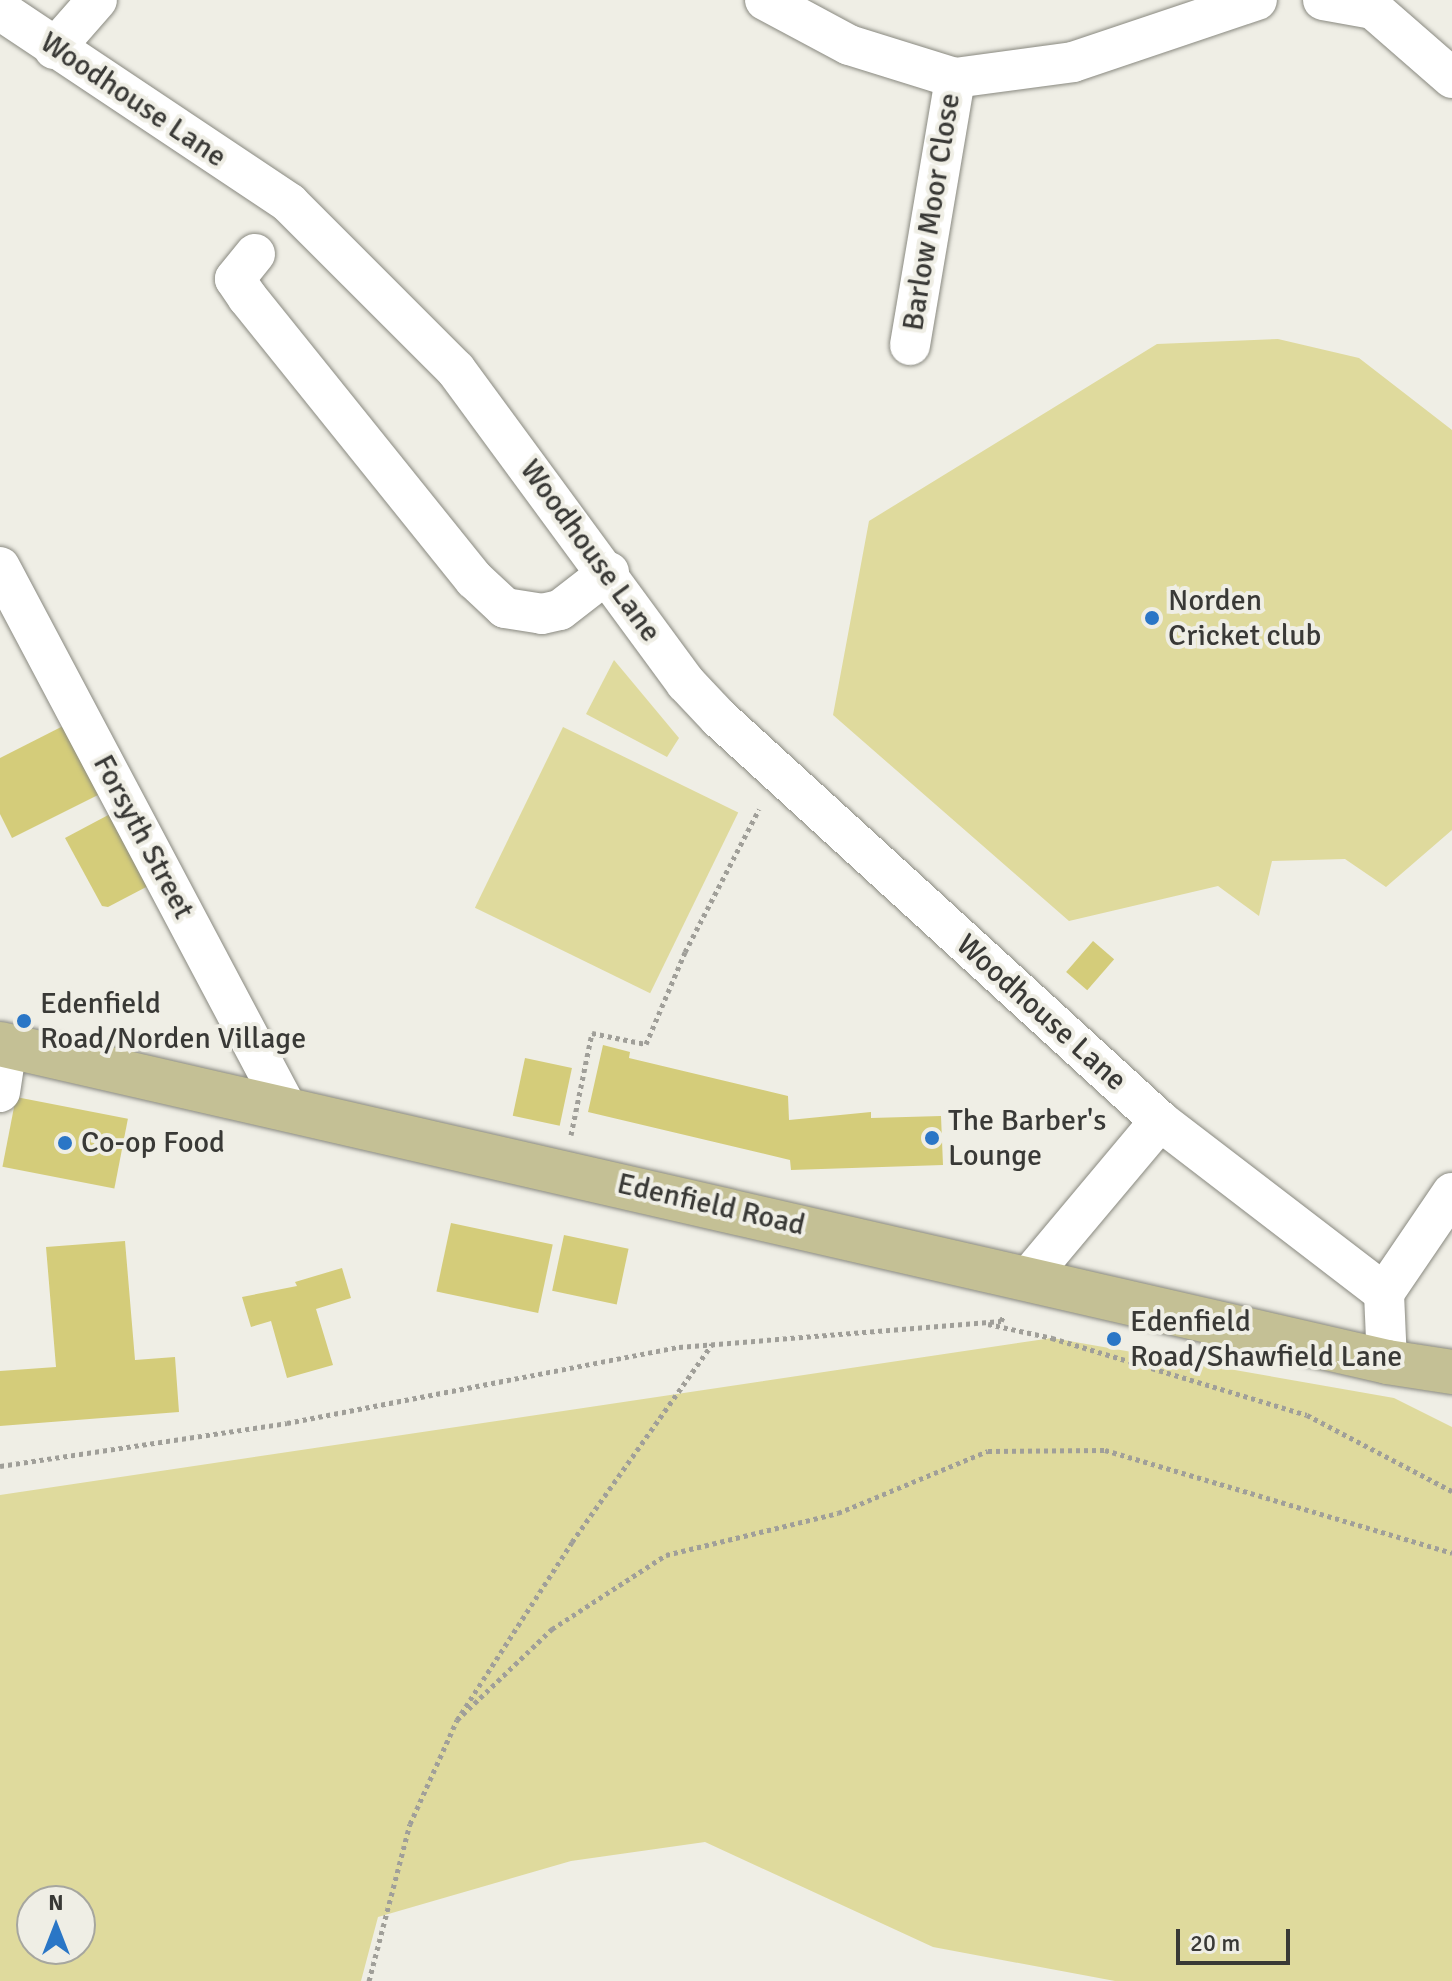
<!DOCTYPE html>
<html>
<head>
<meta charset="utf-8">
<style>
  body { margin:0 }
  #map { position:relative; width:1452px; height:1981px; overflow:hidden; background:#efeee5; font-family:Signika,sans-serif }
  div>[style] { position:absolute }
  .green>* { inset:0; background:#dfda9d; transform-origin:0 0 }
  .building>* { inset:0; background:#d4cc7a; transform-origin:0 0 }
  .path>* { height:5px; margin-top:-2.5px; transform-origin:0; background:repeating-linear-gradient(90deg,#a09f99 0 4px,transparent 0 8px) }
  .roads { filter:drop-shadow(0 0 2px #898980) drop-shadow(0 0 2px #898980) }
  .minor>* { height:40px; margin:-20px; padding:0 20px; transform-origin:20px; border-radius:20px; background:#fff }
  .major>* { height:44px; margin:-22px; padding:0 22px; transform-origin:22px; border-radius:22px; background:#c4c095 }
  .dots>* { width:22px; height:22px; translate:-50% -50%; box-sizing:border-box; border:4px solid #efeee5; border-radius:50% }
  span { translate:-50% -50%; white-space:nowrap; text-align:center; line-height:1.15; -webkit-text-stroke:8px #efeee5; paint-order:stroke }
  .street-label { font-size:30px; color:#393936 }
  .poi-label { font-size:30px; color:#393936 }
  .left { translate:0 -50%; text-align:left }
  .north { position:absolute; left:16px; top:1885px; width:80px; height:80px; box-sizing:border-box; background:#efeee5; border:2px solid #a6a69f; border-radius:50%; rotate:0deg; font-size:22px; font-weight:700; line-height:32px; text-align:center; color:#393936 }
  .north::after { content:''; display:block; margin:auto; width:28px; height:36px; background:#2a76c6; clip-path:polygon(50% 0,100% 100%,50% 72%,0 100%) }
  .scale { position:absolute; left:1176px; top:1929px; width:114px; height:36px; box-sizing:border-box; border:4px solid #393936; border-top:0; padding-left:10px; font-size:24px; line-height:28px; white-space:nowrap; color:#393936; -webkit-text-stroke:6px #efeee5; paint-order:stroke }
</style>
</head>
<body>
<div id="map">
  <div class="green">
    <i style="clip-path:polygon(1278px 339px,1359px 358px,1452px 430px,1452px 830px,1386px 887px,1345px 859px,1272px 861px,1259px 916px,1218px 886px,1069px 921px,833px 715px,869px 521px,1157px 344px)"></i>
    <i style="clip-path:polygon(614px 660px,679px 738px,667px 757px,586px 714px)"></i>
    <i style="left:563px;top:727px;width:195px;height:201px;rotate:26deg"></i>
    <i style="clip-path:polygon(evenodd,1052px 1338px,1394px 1398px,1452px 1427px,1452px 1981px,1115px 1981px,933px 1947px,705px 1842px,571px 1861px,378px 1917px,361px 1981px,0 1981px,0 1495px,1052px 1338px,32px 1901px,80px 1901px,80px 1949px,32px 1949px,32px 1901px)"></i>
  </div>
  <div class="building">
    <i style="clip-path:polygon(67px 724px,102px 793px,12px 838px,0 814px,0 758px)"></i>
    <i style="clip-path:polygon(112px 813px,150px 885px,108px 907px,102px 906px,65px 838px)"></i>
    <i style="left:1093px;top:941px;width:28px;height:41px;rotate:41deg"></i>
    <i style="clip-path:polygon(603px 1045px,630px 1052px,629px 1058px,788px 1096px,789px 1120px,871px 1112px,871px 1118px,941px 1116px,943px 1165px,791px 1170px,790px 1160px,588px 1112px)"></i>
    <i style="left:525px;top:1058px;width:48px;height:59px;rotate:12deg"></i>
    <i style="left:16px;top:1097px;width:114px;height:71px;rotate:11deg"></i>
    <i style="left:451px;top:1223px;width:104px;height:70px;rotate:12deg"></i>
    <i style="left:564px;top:1235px;width:66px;height:57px;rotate:12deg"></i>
    <i style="clip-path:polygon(125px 1241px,135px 1360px,175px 1357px,179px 1412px,0 1426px,0 1371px,56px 1367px,46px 1247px)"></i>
    <i style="clip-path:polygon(342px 1268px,351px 1298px,316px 1309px,333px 1365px,287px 1378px,271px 1321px,251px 1327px,242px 1297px,297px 1286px,295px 1282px)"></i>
  </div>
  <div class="path">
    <i style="left:571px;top:1135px;width:104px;rotate:-78.4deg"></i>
    <i style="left:592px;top:1033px;width:55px;rotate:11.5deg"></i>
    <i style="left:646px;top:1044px;width:100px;rotate:-67deg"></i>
    <i style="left:685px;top:952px;width:161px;rotate:-62.6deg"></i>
    <i style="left:988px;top:1324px;width:66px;rotate:12.3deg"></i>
    <i style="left:1052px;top:1338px;width:266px;rotate:16.8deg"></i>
    <i style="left:1307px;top:1415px;width:164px;rotate:27.7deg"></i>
    <i style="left:0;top:1466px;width:290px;rotate:-8.5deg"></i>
    <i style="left:287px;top:1423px;width:399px;rotate:-11deg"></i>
    <i style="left:679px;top:1347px;width:323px;rotate:-4.6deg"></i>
    <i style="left:1001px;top:1321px;width:7px;rotate:-63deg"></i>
    <i style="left:457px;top:1720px;width:132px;rotate:-43.8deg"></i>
    <i style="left:552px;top:1629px;width:136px;rotate:-33deg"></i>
    <i style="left:666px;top:1555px;width:177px;rotate:-13.7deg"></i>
    <i style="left:838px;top:1513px;width:162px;rotate:-22.5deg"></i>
    <i style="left:988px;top:1451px;width:117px;rotate:-0.5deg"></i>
    <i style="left:1105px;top:1450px;width:362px;rotate:16.5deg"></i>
    <i style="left:369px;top:1981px;width:162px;rotate:-75.4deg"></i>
    <i style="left:410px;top:1824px;width:114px;rotate:-65.7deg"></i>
    <i style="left:457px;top:1720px;width:212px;rotate:-57.1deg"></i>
    <i style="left:572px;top:1542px;width:242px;rotate:-54.7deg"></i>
  </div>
  <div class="roads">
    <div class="minor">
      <i style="left:765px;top:0;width:95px;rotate:28.2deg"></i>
      <i style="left:849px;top:45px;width:111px;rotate:17.3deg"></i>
      <i style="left:955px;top:78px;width:119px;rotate:-7.7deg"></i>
      <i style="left:1073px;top:62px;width:194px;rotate:-18.6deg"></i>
      <i style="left:1323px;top:0;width:51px;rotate:10.2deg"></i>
      <i style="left:1373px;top:9px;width:105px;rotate:41.1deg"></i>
      <i style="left:0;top:10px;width:348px;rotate:33.7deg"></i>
      <i style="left:289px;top:203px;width:236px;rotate:45deg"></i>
      <i style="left:456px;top:370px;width:388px;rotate:53.7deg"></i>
      <i style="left:686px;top:683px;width:48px;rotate:46.7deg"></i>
      <i style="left:719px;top:718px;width:597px;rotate:42.42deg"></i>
      <i style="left:1160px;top:1121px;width:282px;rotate:37.5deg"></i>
      <i style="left:54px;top:49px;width:65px;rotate:-48.7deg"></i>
      <i style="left:255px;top:254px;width:32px;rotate:129deg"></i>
      <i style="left:235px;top:279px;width:23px;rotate:56deg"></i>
      <i style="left:248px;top:298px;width:361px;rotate:51.2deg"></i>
      <i style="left:474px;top:579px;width:42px;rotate:43.1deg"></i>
      <i style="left:505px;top:608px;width:37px;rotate:9deg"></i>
      <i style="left:542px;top:614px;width:18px;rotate:-13deg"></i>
      <i style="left:560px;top:610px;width:62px;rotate:-37.8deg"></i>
      <i style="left:910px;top:345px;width:271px;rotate:-80.4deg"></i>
      <i style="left:0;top:567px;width:611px;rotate:62.09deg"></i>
      <i style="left:0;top:1092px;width:47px;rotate:-81.3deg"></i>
      <i style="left:1029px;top:1277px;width:204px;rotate:-50deg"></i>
      <i style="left:1387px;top:1362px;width:69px;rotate:-92.5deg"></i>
      <i style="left:1384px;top:1293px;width:121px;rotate:-55.8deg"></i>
    </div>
    <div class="major">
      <i style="left:0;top:1044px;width:1423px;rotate:12.91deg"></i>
      <i style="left:1387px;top:1362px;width:66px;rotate:8.7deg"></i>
    </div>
  </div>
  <div class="dots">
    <i style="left:1152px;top:618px;background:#2a76c6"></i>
    <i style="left:24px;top:1021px;background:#2a76c6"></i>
    <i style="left:932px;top:1138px;background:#2a76c6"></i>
    <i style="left:65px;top:1143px;background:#2a76c6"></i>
    <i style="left:1114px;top:1339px;background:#2a76c6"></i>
  </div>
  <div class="street-label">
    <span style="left:133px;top:100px;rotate:34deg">Woodhouse Lane</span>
    <span style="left:932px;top:212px;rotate:-81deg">Barlow Moor Close</span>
    <span style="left:590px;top:551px;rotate:54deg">Woodhouse Lane</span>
    <span style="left:143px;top:837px;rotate:62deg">Forsyth Street</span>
    <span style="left:1041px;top:1013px;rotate:42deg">Woodhouse Lane</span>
    <span style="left:711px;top:1205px;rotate:13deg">Edenfield Road</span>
  </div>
  <div class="poi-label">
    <span class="left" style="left:1168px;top:618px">Norden<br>Cricket club</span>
    <span class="left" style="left:40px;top:1021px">Edenfield<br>Road/Norden Village</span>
    <span class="left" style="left:948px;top:1138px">The Barber's<br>Lounge</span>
    <span class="left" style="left:81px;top:1143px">Co-op Food</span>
    <span class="left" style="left:1130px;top:1339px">Edenfield<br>Road/Shawfield Lane</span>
  </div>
  <div class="north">N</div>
  <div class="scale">20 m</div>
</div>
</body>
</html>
